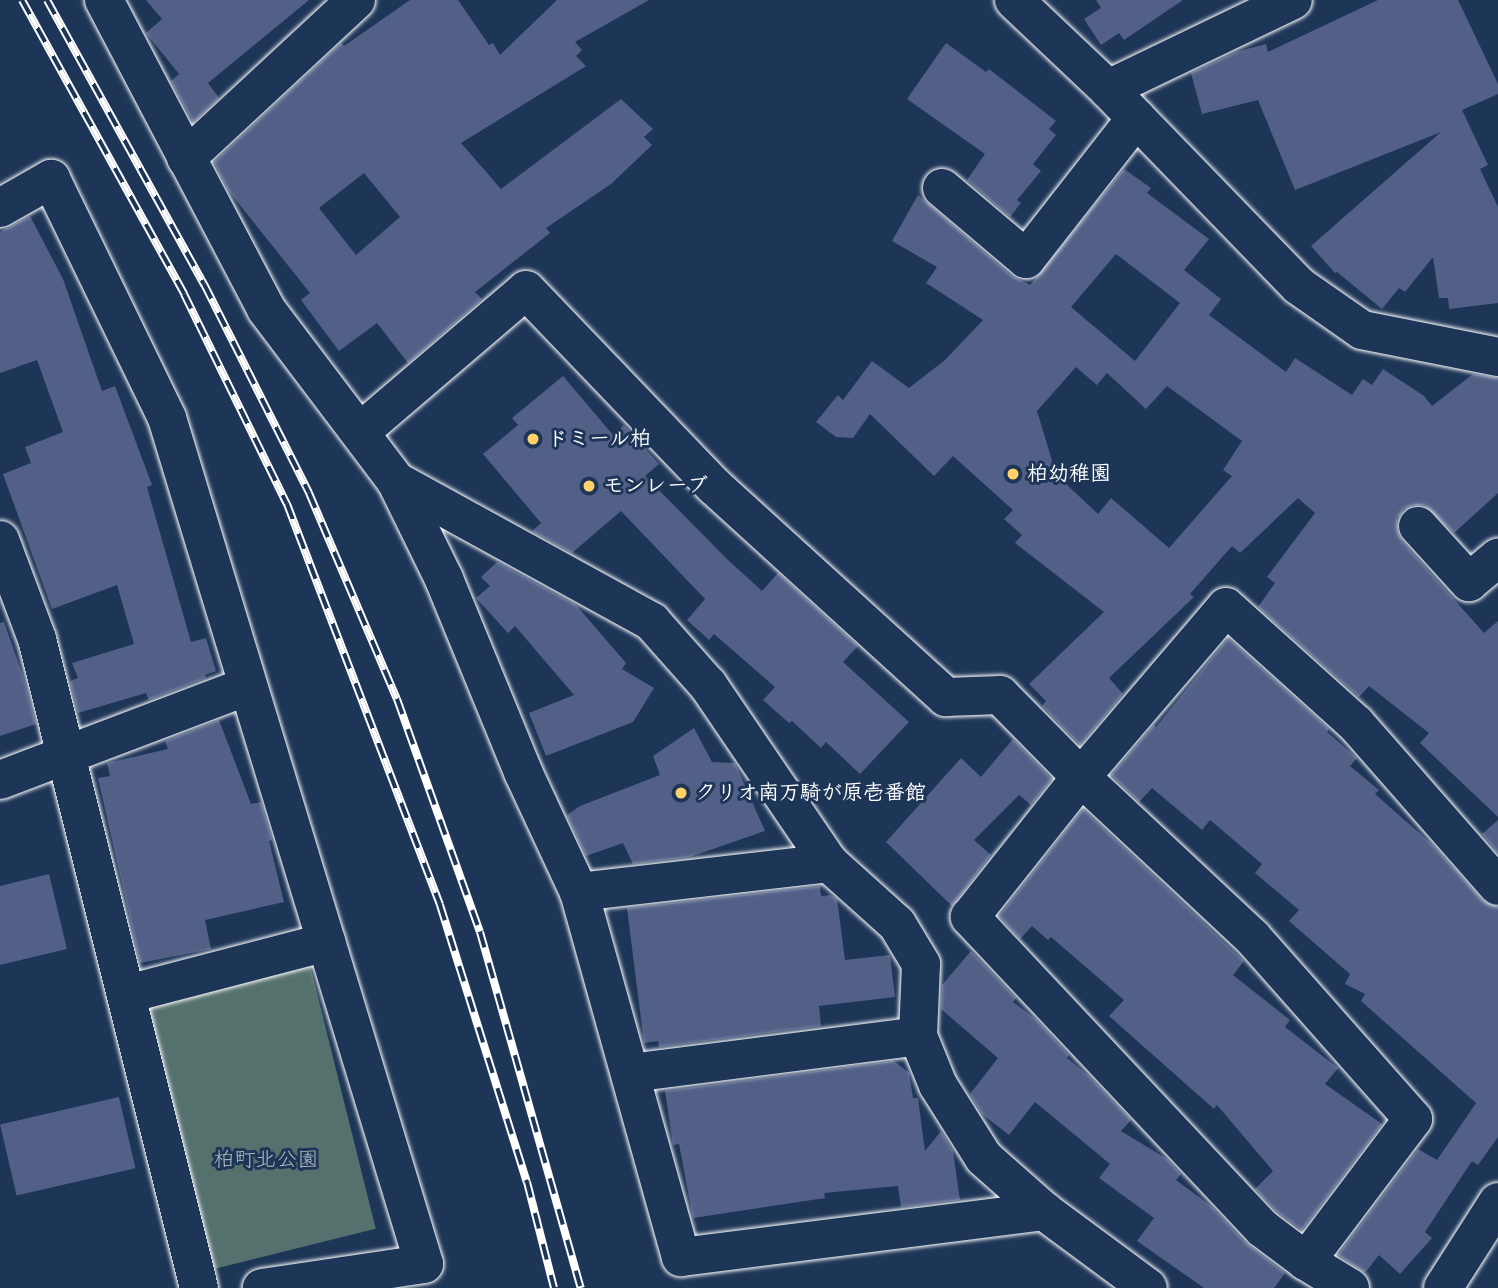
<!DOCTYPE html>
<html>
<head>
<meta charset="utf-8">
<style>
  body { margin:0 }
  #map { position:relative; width:1498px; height:1288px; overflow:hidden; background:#1d3557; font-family:"Architects Daughter","Klee One",sans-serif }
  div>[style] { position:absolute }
  .green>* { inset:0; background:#55716e; transform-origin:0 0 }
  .building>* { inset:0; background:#526088; transform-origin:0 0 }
  .roads { filter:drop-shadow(0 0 2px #fff) drop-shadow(0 0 2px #fff) }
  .minor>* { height:38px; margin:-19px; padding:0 19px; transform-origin:19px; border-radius:19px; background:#1d3557 }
  .rail>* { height:8px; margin-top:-4px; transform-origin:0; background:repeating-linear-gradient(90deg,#1d3557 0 16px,#fff 0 32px); box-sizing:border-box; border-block:2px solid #fff }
  .dots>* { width:19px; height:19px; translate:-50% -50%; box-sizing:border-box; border:4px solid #1d3557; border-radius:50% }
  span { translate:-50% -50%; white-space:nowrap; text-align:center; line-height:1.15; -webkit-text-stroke:6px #1d3557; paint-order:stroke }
  .poi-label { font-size:21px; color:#fff; font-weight:700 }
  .left { translate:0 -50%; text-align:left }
  .park-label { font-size:21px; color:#b2bfbe }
</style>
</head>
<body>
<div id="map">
  <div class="green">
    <i style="left:308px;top:957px;width:280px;height:178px;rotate:76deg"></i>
  </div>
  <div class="building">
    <i style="clip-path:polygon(146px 0,309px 0,208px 83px,219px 98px,193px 122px,171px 81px,179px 74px,146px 33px,162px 19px)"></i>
    <i style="clip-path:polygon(evenodd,410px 0,458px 0,489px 45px,493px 43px,500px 55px,557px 0,649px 0,575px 42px,582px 50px,576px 56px,586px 66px,461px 143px,501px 189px,621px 99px,653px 129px,644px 137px,652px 145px,611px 184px,546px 228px,550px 233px,475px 292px,482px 299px,408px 363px,377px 323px,339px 351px,301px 300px,310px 293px,228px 190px,214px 162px,341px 43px,344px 46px,410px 0,364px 173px,400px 217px,356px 255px,319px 208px,364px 173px)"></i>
    <i style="clip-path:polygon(1096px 0,1183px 0,1124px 40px,1119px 33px,1101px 45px,1084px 19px,1101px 8px)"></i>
    <i style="clip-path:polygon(1378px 0,1458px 0,1498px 84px,1498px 94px,1462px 110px,1488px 165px,1480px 169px,1498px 207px,1498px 303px,1449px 309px,1448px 298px,1439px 298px,1433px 257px,1405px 292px,1399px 288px,1382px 309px,1337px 272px,1335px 273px,1311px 246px,1441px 132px,1295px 190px,1258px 100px,1202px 114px,1191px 73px,1236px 52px,1266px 44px,1268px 52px)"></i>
    <i style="clip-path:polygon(946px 43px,986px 72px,989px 69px,1056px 121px,1049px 129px,1056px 135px,1033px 164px,1041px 171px,1017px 200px,1021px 203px,1010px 217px,967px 180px,985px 154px,907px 99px)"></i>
    <i style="clip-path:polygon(evenodd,1124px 169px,1151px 188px,1147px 193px,1209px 239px,1184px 270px,1221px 299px,1209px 315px,1286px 372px,1295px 358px,1352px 395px,1363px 379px,1372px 385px,1383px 369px,1424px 396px,1432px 406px,1473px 374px,1498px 378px,1498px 493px,1454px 533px,1424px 505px,1413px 505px,1404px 509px,1397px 519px,1397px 530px,1402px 541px,1484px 633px,1498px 621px,1498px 817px,1420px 743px,1429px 733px,1369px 686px,1359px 697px,1258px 607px,1275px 583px,1267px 577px,1315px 513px,1298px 498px,1240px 553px,1232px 546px,1190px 594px,1194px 597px,1109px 678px,1123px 694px,1080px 745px,1042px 706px,1046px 701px,1029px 684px,1104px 612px,1015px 543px,1022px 535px,1004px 519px,1013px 510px,953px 456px,934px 476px,870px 414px,853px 438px,836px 437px,816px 422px,838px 395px,843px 400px,872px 361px,909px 388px,945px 360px,983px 320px,926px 283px,937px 267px,892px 241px,918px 195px,1012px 276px,1030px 285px,1124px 169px,1116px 254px,1180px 303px,1135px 361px,1071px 307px,1116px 254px,1124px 169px,1076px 367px,1097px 385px,1107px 373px,1146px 409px,1167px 386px,1242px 441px,1223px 470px,1232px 476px,1169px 548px,1111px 498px,1098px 514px,1049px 468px,1053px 464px,1037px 411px,1076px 367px)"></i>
    <i style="clip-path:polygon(30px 216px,63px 279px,102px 391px,115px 386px,152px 485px,147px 487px,191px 642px,206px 638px,216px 671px,205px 675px,206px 678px,149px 700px,146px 693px,78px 713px,70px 681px,78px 678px,72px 663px,134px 644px,117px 585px,52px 609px,3px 474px,31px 463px,25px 447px,63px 432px,37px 360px,0 373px,0 232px)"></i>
    <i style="clip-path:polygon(563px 376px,613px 435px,624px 425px,659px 464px,645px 476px,727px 559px,762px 591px,778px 573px,858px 646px,843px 662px,909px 722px,860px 774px,826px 742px,821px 748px,792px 721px,789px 723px,763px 700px,775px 687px,714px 634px,709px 640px,687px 620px,705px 599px,621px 511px,572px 553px,532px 531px,541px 523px,483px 454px,518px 425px,512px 418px)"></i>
    <i style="clip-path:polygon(497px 562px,576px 605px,626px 663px,622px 669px,654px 688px,633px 722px,546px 756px,529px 713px,574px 695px,515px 626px,508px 633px,476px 598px,490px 586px,481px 577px)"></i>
    <i style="clip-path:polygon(4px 622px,24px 679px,36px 724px,0 736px,0 623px)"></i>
    <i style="clip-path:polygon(1228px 638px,1329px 729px,1327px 732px,1357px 758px,1350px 766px,1379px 790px,1375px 794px,1433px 845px,1482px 900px,1498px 907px,1498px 1137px,1478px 1165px,1472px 1161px,1425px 1232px,1432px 1238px,1400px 1274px,1379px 1255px,1365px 1273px,1338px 1255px,1418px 1149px,1437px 1160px,1476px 1103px,1361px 1001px,1365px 994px,1345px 984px,1350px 974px,1289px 921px,1299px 910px,1255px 873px,1262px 864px,1210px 820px,1202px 830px,1152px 788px,1139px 802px,1111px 775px,1154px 725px,1156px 727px)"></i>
    <i style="clip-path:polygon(219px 720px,251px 804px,261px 802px,272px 840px,269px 841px,284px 902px,205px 920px,211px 949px,140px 963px,98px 778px,110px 776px,107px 763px,168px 749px,165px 741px)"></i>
    <i style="clip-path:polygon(694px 728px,712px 762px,735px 763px,765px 831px,690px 857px,633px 864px,623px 843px,586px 856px,567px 815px,580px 806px,660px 775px,653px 756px)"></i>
    <i style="clip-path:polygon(1013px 739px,1052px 779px,1031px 805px,1019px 795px,974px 840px,991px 855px,952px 906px,886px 842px,961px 758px,981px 777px)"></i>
    <i style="clip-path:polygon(1083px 809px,1244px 961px,1233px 975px,1290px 1020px,1285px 1027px,1338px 1068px,1325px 1084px,1382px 1124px,1302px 1230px,1277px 1212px,1255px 1189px,1273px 1171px,1217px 1105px,1214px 1109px,1109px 1016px,1124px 1000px,1051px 937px,1048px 940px,1032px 926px,1020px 939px,999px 916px)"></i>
    <i style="clip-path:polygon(1498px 820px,1498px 853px,1482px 834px)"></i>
    <i style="clip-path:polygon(49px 874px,67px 949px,0 965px,0 886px)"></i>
    <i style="clip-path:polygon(820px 886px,821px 896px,831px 895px,837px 899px,845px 960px,890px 955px,895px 997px,819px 1006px,821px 1026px,659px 1047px,658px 1041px,644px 1043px,627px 908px)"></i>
    <i style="clip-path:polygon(971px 951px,1016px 998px,1013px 1002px,1037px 1020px,1069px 1055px,1067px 1058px,1090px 1077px,1131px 1120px,1121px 1131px,1167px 1159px,1181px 1174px,1176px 1180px,1211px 1206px,1246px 1243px,1285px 1273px,1274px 1288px,1204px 1288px,1137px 1241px,1154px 1218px,1099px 1178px,1110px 1164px,1035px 1102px,1009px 1135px,982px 1114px,970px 1094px,998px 1058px,941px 1009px,942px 985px)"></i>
    <i style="clip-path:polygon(894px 1061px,909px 1073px,913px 1098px,918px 1098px,925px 1151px,941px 1131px,953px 1151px,960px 1200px,901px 1207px,898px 1186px,824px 1193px,825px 1198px,693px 1218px,679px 1144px,673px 1145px,665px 1091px)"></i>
    <i style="left:119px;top:1097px;width:73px;height:122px;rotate:77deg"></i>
  </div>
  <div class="roads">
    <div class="minor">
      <i style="left:104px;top:0;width:349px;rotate:62.3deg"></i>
      <i style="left:266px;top:309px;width:216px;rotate:52.9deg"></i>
      <i style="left:396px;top:481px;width:292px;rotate:28.8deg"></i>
      <i style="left:652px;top:622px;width:84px;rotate:48.4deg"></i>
      <i style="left:708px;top:685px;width:215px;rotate:55.8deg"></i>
      <i style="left:829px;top:863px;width:91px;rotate:41.9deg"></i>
      <i style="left:897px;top:924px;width:47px;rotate:59deg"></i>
      <i style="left:921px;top:964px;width:72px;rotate:92.4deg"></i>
      <i style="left:918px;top:1036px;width:53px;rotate:67.8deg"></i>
      <i style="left:938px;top:1085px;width:86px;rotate:57.8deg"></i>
      <i style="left:984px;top:1158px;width:80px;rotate:41.5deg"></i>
      <i style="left:1044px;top:1211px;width:129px;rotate:36.5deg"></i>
      <i style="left:1014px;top:0;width:129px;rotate:43.4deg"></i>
      <i style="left:1108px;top:89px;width:274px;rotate:45.9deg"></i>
      <i style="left:1299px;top:286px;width:77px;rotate:34.9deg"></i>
      <i style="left:1362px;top:330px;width:139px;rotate:11.2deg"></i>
      <i style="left:1108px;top:89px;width:205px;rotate:-25.7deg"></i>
      <i style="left:186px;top:158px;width:232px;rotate:-42.9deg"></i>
      <i style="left:942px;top:188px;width:110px;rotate:40.2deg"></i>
      <i style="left:1026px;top:259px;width:179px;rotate:-52deg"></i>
      <i style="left:0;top:208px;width:59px;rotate:-29.6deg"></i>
      <i style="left:51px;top:179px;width:266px;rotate:64.1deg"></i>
      <i style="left:167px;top:418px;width:884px;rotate:73.1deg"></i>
      <i style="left:424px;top:1264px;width:164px;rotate:171.6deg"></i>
      <i style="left:360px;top:432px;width:218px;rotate:-40.5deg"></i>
      <i style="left:526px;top:290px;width:272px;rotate:46.2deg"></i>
      <i style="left:714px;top:486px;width:314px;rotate:42.3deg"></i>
      <i style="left:946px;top:697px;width:54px;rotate:-2.1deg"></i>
      <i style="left:1000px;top:695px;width:115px;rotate:45.4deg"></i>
      <i style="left:1081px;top:777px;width:234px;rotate:43.1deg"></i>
      <i style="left:1252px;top:937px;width:243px;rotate:48.5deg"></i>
      <i style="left:1413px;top:1119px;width:178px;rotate:127deg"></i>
      <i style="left:396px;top:481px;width:109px;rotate:63.9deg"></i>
      <i style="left:444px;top:579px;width:209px;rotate:67.7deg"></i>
      <i style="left:523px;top:772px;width:132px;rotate:65deg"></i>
      <i style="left:579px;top:892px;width:379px;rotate:74.4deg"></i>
      <i style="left:681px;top:1257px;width:366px;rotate:-7.2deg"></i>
      <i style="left:1418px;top:526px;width:76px;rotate:47.7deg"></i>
      <i style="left:1469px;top:582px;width:38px;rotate:-40deg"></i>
      <i style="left:0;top:540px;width:106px;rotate:69.5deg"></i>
      <i style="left:37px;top:639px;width:669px;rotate:75.98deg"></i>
      <i style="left:0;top:780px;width:265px;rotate:-20.8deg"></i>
      <i style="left:579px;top:892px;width:252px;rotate:-6.6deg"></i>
      <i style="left:127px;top:994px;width:206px;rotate:-14.6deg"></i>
      <i style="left:631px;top:1073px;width:289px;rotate:-7.3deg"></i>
      <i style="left:1350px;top:1288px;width:52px;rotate:-148.5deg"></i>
      <i style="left:1306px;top:1261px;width:55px;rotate:-143.1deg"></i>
      <i style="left:1262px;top:1228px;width:427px;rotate:-133.2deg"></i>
      <i style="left:970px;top:917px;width:179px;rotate:-51.6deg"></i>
      <i style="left:1081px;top:777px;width:223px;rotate:-49.5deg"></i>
      <i style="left:1226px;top:607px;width:175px;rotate:42deg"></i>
      <i style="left:1356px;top:724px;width:215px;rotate:48.8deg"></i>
      <i style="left:1443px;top:1288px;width:102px;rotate:-57.4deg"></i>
    </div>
  </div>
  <div class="rail">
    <i style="left:22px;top:0;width:336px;rotate:61.1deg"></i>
    <i style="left:184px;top:294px;width:234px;rotate:63.9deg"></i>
    <i style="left:287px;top:504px;width:429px;rotate:69.1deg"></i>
    <i style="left:440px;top:905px;width:290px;rotate:72.6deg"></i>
    <i style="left:527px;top:1182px;width:109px;rotate:75.7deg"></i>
    <i style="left:47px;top:0;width:325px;rotate:61.1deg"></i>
    <i style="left:204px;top:284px;width:234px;rotate:63.3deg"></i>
    <i style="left:309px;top:493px;width:224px;rotate:66.9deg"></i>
    <i style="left:397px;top:699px;width:247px;rotate:70.4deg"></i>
    <i style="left:480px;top:932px;width:370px;rotate:74.2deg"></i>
  </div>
  <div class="dots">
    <i style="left:533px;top:439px;background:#ffd166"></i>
    <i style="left:1013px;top:474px;background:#ffd166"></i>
    <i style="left:589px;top:486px;background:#ffd166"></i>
    <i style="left:681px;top:793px;background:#ffd166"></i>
  </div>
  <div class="poi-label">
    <span class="left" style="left:547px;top:439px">ドミール柏</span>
    <span class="left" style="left:1027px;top:474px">柏幼稚園</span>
    <span class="left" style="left:603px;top:486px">モンレーブ</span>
    <span class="left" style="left:695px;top:793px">クリオ南万騎が原壱番館</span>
  </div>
  <div class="park-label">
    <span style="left:266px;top:1160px">柏町北公園</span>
  </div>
</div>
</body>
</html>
